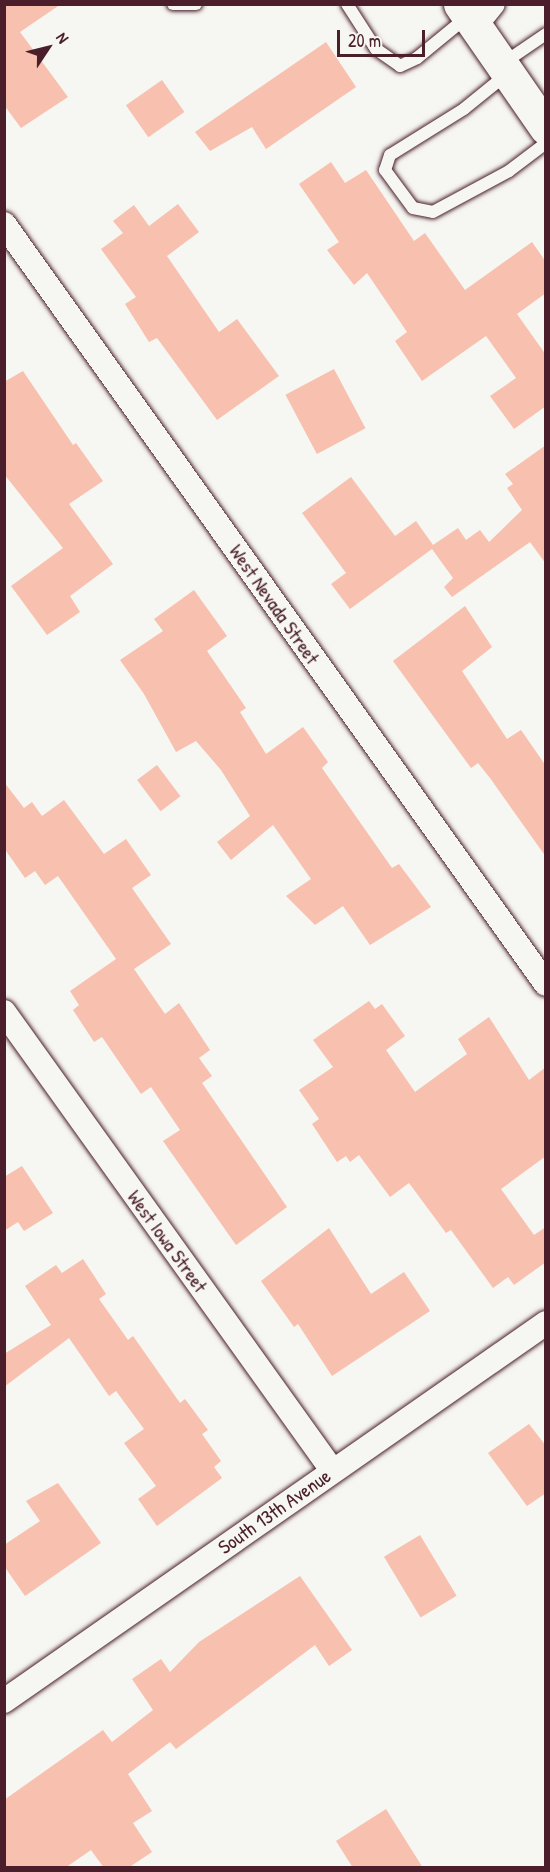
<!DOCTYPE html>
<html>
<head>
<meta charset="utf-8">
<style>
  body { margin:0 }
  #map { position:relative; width:550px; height:1872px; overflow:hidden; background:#f6f6f2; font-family:"Patrick Hand",sans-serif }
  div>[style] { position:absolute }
  .building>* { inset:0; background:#f8c0ae; transform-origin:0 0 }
  .roads { filter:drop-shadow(0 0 2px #4a1f2b) drop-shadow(0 0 2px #4a1f2b) }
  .lane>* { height:12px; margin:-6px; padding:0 6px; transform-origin:6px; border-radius:6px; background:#f6f6f2 }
  .street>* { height:24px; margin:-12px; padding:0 12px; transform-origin:12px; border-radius:12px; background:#f6f6f2 }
  .secondary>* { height:33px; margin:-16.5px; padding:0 16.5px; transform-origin:16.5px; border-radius:16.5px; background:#f6f6f2 }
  span { translate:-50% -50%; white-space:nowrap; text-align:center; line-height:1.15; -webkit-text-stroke:4.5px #f6f6f2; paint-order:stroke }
  .street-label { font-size:20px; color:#4a1f2b }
  .frame { position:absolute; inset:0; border:6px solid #4a1f2b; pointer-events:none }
  .north { position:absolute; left:18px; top:18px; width:60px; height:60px; -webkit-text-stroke:4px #f6f6f2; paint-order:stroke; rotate:55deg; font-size:16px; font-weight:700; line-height:24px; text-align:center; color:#4a1f2b }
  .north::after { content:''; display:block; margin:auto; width:21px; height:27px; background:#4a1f2b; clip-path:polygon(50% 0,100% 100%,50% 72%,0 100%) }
  .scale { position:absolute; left:337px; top:30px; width:88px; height:27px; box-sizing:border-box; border:3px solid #4a1f2b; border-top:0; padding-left:8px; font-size:18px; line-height:21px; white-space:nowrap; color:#4a1f2b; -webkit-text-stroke:4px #f6f6f2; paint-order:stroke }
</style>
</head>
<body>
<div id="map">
  <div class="building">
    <i style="clip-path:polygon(4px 4px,61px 4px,20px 32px,68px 97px,21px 128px,4px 105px)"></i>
    <i style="clip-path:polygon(326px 42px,356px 87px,266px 149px,252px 127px,210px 151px,195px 132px)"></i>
    <i style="left:162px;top:80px;width:39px;height:44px;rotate:55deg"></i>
    <i style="clip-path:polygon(331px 162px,345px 183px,366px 170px,414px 241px,425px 233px,465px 290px,532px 242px,546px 262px,546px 293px,517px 314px,546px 355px,546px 406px,514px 429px,490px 396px,516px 378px,486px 336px,422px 381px,395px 341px,407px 332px,367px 273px,354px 285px,327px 250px,339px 242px,299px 184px)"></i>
    <i style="clip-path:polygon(178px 204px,199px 232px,167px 256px,219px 332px,237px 319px,279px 376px,217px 420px,157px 338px,149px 342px,125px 304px,136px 297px,101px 249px,123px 233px,113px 221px,134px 205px,149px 226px)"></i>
    <i style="left:334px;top:369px;width:67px;height:55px;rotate:62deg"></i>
    <i style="clip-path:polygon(23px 371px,73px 445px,76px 443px,103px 481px,69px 504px,113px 564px,70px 596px,80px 612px,47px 635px,11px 586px,63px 548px,4px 474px,4px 382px)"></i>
    <i style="clip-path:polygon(546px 445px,546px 564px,530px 542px,452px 597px,444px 587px,453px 578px,432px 549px,350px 609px,331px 584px,346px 573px,302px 513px,351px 477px,395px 536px,416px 521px,433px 545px,458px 528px,466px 540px,480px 530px,489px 542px,522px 510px,507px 488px,513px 484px,505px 474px)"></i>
    <i style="clip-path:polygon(194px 590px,227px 636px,207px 651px,246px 708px,240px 712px,266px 754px,303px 727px,328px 762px,322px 768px,392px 868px,399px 864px,431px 907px,370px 945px,343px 906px,315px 925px,286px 896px,311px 879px,273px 825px,231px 860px,217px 842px,250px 816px,221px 770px,196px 741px,176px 752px,144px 694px,120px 660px,163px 631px,154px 619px)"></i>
    <i style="clip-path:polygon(465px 606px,492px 647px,462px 671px,507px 739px,521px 730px,546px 766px,546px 857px,490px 778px,478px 763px,471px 768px,393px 661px)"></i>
    <i style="left:157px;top:765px;width:39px;height:25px;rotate:53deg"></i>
    <i style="clip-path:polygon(4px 782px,24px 808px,32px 802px,42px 816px,64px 800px,104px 854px,126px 839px,151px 875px,132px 888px,171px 944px,134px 969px,165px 1014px,179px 1003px,210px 1050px,199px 1058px,212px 1076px,202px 1083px,287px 1207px,236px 1245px,163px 1141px,180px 1130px,151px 1087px,141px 1094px,102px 1037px,94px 1042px,73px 1010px,79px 1005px,70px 991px,116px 959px,58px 876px,45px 885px,35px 871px,25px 878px,4px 848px)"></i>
    <i style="clip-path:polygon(369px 1001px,375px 1009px,382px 1004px,405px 1036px,386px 1050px,415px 1092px,467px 1054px,458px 1039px,489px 1017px,529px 1080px,546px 1067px,546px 1156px,501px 1189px,534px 1235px,546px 1227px,546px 1262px,514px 1285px,508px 1277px,493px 1288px,451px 1230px,446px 1233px,409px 1183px,390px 1197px,359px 1155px,350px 1162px,346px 1156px,337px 1162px,312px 1124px,319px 1119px,299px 1090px,333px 1067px,313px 1040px)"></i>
    <i style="clip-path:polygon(22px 1166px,53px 1213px,24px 1231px,18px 1222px,4px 1231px,4px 1177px)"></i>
    <i style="clip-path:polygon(329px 1228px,371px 1294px,404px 1272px,430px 1311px,332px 1376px,298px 1324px,294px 1327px,261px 1281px)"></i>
    <i style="clip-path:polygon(83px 1259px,106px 1294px,99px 1299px,128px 1340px,133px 1336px,180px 1403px,185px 1399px,208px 1430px,202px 1434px,221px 1461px,214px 1467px,222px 1478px,157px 1526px,138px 1499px,156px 1486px,124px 1443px,144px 1429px,116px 1391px,109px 1396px,69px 1338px,4px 1387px,4px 1354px,51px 1325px,25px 1286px,56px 1265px,62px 1273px)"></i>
    <i style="clip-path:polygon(529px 1424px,546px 1446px,546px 1493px,527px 1506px,488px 1453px)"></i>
    <i style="clip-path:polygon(58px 1483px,101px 1543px,25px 1596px,4px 1566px,4px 1545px,40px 1521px,26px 1501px)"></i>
    <i style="left:420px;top:1535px;width:71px;height:42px;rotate:59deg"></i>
    <i style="clip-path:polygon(300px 1576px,352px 1650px,329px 1666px,315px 1645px,176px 1749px,170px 1742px,128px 1774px,152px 1811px,133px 1823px,152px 1852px,128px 1868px,104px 1868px,91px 1850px,65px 1868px,4px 1868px,4px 1800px,103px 1730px,112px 1742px,153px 1710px,132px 1679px,161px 1659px,170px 1672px,199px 1642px)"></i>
    <i style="clip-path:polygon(386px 1809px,423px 1868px,353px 1868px,336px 1841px)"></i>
  </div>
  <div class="roads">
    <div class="lane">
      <i style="left:173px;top:4px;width:23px"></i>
      <i style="left:347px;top:4px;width:54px;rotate:57.2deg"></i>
      <i style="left:376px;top:49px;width:29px;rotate:35deg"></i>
      <i style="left:400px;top:66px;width:19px;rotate:-25deg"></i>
      <i style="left:417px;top:58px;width:65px;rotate:-39.4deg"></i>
      <i style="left:502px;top:64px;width:53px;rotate:-34.3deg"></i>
      <i style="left:507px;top:74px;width:55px;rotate:140.9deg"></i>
      <i style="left:464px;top:109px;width:87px;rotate:148.1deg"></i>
      <i style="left:390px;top:155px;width:16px;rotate:108deg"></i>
      <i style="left:385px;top:170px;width:47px;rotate:53.6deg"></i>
      <i style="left:413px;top:208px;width:20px;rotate:11deg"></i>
      <i style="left:433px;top:212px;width:86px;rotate:-28.3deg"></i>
      <i style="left:509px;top:171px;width:46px;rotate:-37.1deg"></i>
    </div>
    <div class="street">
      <i style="left:475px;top:26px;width:28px;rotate:-51deg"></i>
      <i style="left:4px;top:224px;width:933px;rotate:54.51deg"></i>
      <i style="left:4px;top:1012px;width:563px;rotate:54.39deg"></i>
      <i style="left:4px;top:1701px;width:661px;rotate:-34.89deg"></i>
    </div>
    <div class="secondary">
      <i style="left:460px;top:4px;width:151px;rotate:55.3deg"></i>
    </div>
  </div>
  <div class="street-label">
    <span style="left:275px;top:604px;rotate:55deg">West Nevada Street</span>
    <span style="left:168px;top:1241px;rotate:54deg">West Iowa Street</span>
    <span style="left:274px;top:1511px;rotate:-35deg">South 13th Avenue</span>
  </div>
  <div class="frame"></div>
  <div class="north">N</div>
  <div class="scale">20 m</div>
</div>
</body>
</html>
